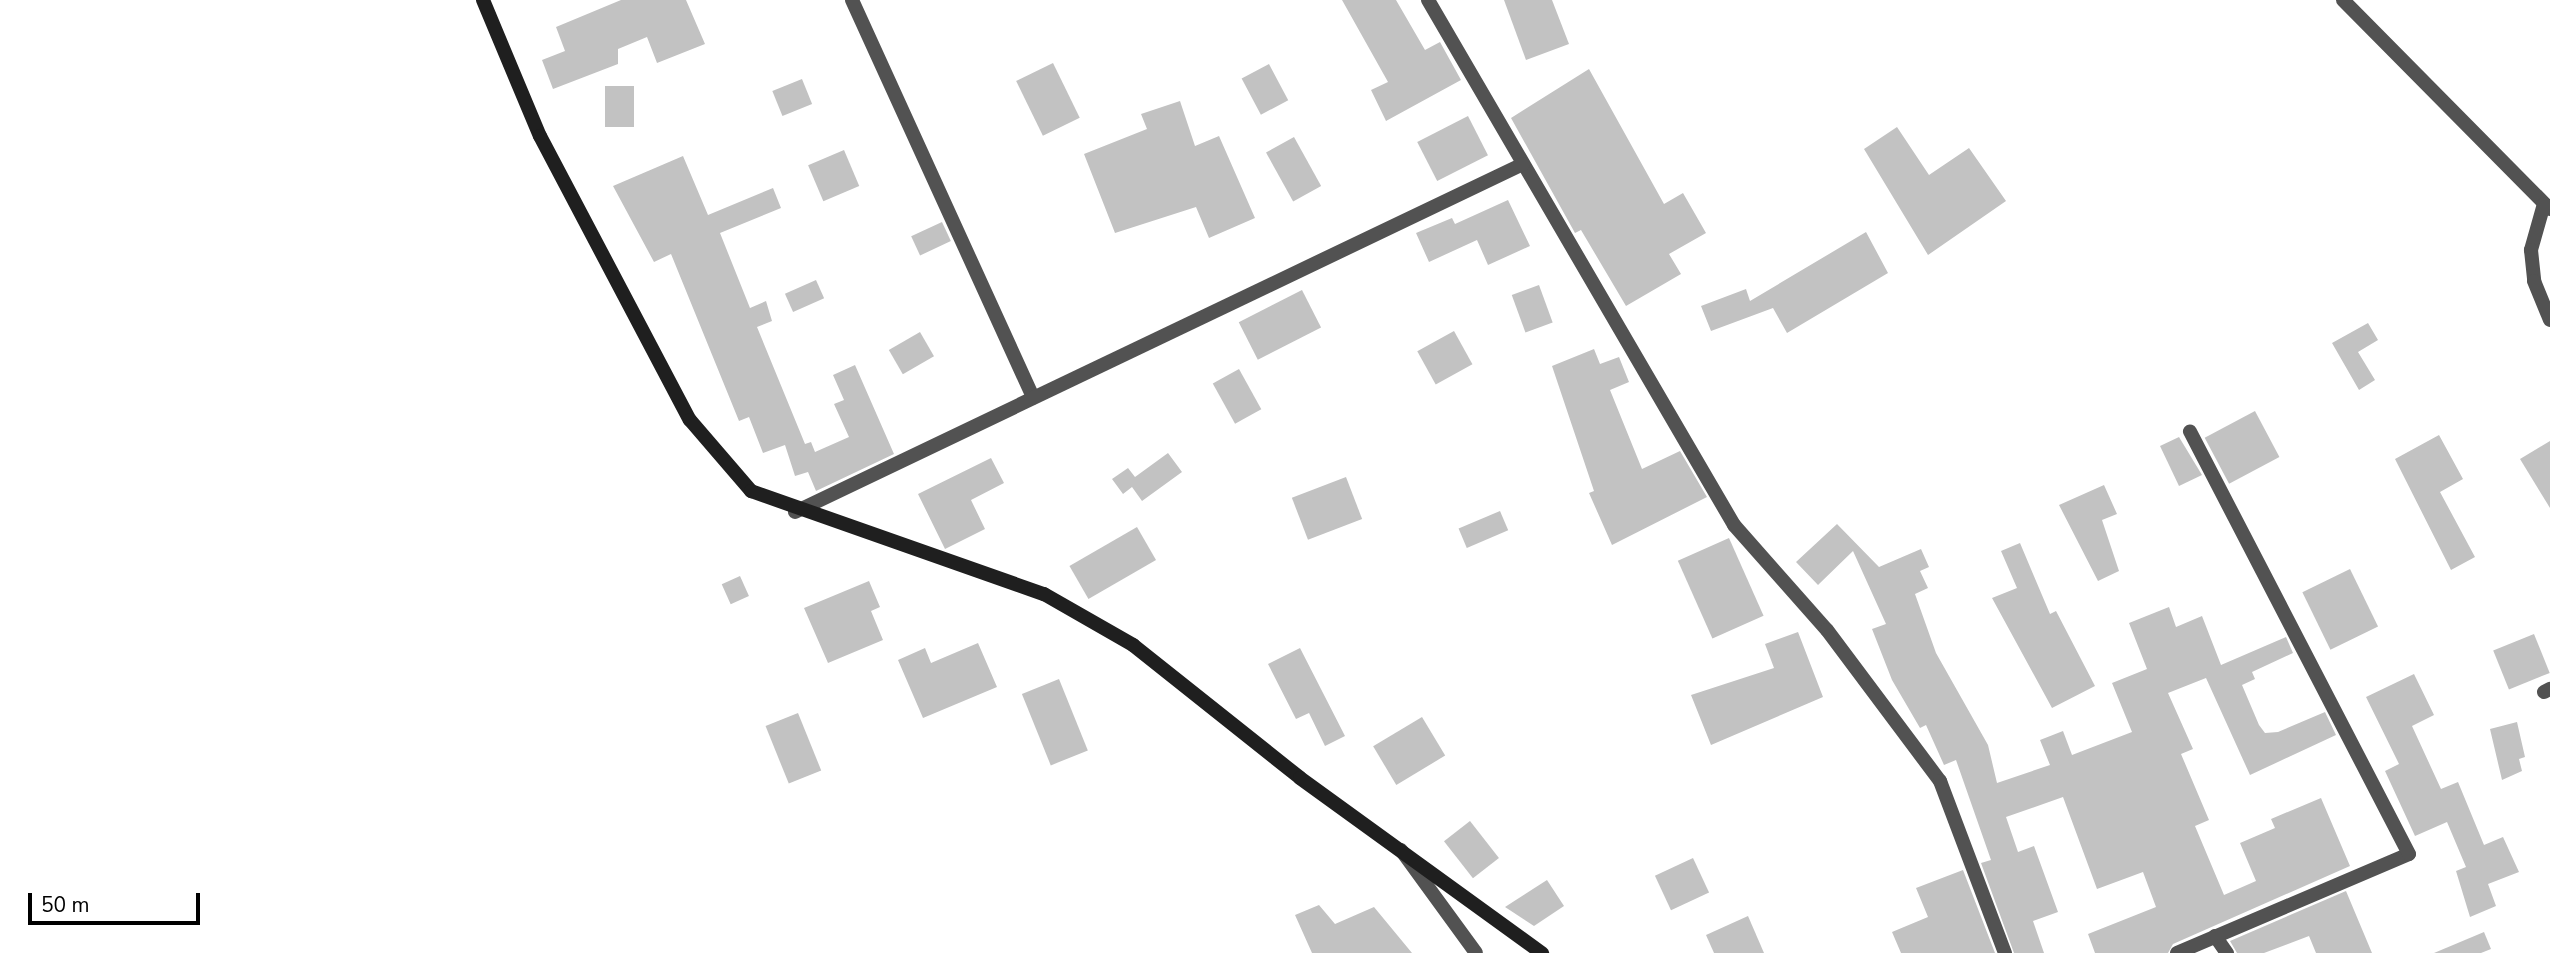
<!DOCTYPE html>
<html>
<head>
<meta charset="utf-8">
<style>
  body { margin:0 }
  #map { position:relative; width:2550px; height:953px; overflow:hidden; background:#fff; font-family:"Nunito Sans",sans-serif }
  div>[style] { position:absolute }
  .building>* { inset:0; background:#c2c2c2; transform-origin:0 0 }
  .street>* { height:14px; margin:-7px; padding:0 7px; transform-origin:7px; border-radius:7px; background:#525252 }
  .secondary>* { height:14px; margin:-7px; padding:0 7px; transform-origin:7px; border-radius:7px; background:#1f1f1f }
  span { translate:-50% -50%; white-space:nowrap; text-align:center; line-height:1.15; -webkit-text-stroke:5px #fff; paint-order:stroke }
  .scale { position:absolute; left:28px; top:893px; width:172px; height:32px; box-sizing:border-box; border:4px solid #000; border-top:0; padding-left:9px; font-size:21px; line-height:24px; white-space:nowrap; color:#000; -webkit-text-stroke:5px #fff; paint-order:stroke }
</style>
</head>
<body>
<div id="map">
  <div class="building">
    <i style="clip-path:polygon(621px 0,686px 0,705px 44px,657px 63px,647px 37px,618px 49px,618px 64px,553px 89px,542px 60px,565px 51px,556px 27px)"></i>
    <i style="clip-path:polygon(1342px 0,1396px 0,1425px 50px,1440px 42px,1461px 80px,1386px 121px,1371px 90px,1388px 82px)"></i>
    <i style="clip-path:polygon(1504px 0,1552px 0,1569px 44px,1526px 60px)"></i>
    <i style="left:1053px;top:63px;width:61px;height:41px;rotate:64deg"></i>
    <i style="left:1269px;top:64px;width:41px;height:31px;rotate:62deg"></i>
    <i style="clip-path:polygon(1589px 69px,1664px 204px,1683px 193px,1706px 233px,1669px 254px,1681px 274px,1626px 306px,1581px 230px,1575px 233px,1511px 118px)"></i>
    <i style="left:802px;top:79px;width:27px;height:32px;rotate:68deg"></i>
    <i style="left:605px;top:86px;width:29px;height:41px"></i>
    <i style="clip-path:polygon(1180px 101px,1195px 146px,1219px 136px,1255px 218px,1209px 238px,1196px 207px,1115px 233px,1084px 154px,1147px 129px,1141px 114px)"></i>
    <i style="left:1468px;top:116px;width:44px;height:57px;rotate:63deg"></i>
    <i style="clip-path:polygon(1897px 127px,1929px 175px,1969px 148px,2006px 201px,1928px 255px,1864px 149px)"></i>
    <i style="left:1294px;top:137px;width:56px;height:32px;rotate:61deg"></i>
    <i style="left:844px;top:150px;width:39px;height:39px;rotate:67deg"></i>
    <i style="clip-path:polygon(683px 156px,708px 215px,773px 188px,781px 208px,720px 233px,750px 308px,766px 301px,772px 321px,757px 327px,805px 444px,811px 442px,815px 452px,849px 437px,834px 404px,844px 400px,833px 375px,855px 365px,894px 454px,816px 491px,808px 472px,795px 476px,785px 445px,763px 453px,749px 417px,739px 421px,671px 254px,654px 262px,613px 186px)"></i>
    <i style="clip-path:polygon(1508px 200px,1530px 246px,1488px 265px,1477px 240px,1429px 262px,1416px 233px,1452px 218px,1455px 224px)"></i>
    <i style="left:942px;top:222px;width:21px;height:34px;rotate:65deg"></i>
    <i style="clip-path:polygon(1866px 232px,1888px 273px,1787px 333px,1773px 308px,1711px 331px,1701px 306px,1746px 289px,1750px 301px)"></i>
    <i style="left:816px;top:280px;width:20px;height:34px;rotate:66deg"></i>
    <i style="left:1539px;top:285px;width:40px;height:29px;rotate:70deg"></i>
    <i style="left:1302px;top:290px;width:42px;height:71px;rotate:63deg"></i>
    <i style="clip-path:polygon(2368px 323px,2378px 340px,2358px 352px,2375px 380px,2359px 390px,2332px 343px)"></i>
    <i style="left:1454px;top:331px;width:38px;height:42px;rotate:61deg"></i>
    <i style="left:920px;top:332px;width:28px;height:36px;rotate:60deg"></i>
    <i style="clip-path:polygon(1594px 349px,1600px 364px,1619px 357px,1629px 382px,1610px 390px,1642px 469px,1680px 451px,1707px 497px,1612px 545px,1589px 493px,1594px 491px,1552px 366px)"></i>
    <i style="left:1239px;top:369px;width:46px;height:30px;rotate:61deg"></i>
    <i style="left:2255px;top:411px;width:52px;height:57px;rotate:62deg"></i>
    <i style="clip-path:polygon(2439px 435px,2463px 479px,2440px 492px,2475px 557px,2451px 570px,2395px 459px)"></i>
    <i style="clip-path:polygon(2179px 437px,2202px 475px,2179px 486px,2160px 446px)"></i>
    <i style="clip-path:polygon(2550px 441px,2550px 508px,2520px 459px)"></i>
    <i style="clip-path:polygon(1168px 453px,1182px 472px,1142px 501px,1132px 487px,1123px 494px,1112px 479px,1128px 468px,1135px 477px)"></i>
    <i style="clip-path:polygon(991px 458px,1004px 483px,971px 500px,985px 529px,945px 549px,918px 494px)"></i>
    <i style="left:1346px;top:477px;width:45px;height:58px;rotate:69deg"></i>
    <i style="clip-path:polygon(2104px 485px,2117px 514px,2102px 520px,2119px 571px,2098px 581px,2059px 505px)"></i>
    <i style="left:1500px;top:511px;width:21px;height:45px;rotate:67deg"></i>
    <i style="clip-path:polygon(1837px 524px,1879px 567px,1921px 549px,1929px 567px,1920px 571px,1928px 588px,1915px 594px,1936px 653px,1988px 745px,1997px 783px,2050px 765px,2040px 740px,2063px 731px,2072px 755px,2132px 732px,2112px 683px,2147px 669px,2129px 623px,2169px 607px,2176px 627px,2202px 616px,2221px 665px,2286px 637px,2293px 653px,2252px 672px,2255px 679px,2242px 685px,2259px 725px,2265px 733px,2278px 732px,2325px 712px,2336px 735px,2250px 775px,2206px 678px,2168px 693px,2193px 749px,2181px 754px,2209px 820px,2195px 826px,2224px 895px,2256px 881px,2240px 843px,2275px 828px,2271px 819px,2321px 798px,2350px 866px,2173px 944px,2168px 953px,2095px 953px,2088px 934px,2156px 907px,2143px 872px,2097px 889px,2063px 797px,2006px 817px,2018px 852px,2034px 846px,2058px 912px,2033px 921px,2044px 953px,2014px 953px,1981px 863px,1991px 860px,1956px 760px,1944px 765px,1926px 725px,1920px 728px,1892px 680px,1872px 629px,1886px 624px,1853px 551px,1818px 585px,1796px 562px)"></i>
    <i style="left:1137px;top:527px;width:38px;height:78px;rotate:60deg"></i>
    <i style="left:1729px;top:538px;width:85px;height:56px;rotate:66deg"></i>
    <i style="clip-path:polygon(2020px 543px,2050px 614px,2056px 611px,2095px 686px,2052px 708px,1992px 598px,2017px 588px,2001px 551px)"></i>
    <i style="left:2350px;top:569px;width:64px;height:53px;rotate:64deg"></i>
    <i style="left:740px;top:576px;width:22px;height:20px;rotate:66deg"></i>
    <i style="clip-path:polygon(869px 581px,880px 607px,871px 611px,883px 640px,828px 663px,804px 608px)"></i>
    <i style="clip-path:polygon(1798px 632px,1823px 697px,1711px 745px,1691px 695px,1774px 668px,1765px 644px)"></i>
    <i style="left:2534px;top:634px;width:42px;height:44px;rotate:68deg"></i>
    <i style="clip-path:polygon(978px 643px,997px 687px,923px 718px,898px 660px,925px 648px,931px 663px)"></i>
    <i style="clip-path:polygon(1300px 648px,1345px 736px,1325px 746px,1309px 713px,1296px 719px,1268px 664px)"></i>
    <i style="clip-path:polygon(2414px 674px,2434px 715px,2412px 726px,2441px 789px,2458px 782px,2484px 845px,2503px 837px,2519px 872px,2488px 884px,2496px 906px,2470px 917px,2456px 871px,2466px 867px,2447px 822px,2415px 836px,2385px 771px,2399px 764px,2366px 697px)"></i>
    <i style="left:1059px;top:679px;width:77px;height:40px;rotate:68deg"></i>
    <i style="left:798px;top:713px;width:62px;height:35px;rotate:68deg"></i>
    <i style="left:1422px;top:717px;width:45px;height:57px;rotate:59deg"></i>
    <i style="clip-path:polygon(2517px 722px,2525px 757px,2519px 759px,2522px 771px,2502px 780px,2490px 729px)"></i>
    <i style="left:1470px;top:821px;width:47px;height:33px;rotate:52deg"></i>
    <i style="left:1693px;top:858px;width:38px;height:42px;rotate:65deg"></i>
    <i style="clip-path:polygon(1963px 870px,1995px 953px,1901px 953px,1892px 932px,1928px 917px,1916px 888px)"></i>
    <i style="clip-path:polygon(1547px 880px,1564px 906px,1534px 926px,1505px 907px)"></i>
    <i style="clip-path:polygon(2346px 891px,2372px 953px,2316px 953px,2309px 936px,2264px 953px,2237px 953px,2230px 941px)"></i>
    <i style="clip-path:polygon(1319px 905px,1335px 924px,1374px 907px,1412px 953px,1312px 953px,1295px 915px)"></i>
    <i style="clip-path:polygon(1748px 916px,1764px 953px,1714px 953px,1706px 935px)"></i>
    <i style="clip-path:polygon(2484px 932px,2491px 949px,2481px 953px,2434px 953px)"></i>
  </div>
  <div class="street">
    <i style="left:852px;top:0;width:437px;rotate:65.5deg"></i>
    <i style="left:1428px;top:0;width:608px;rotate:59.76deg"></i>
    <i style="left:1734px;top:525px;width:140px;rotate:48.5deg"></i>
    <i style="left:1827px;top:630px;width:189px;rotate:53.2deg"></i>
    <i style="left:1940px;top:781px;width:184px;rotate:69.3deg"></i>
    <i style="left:2343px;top:0;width:294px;rotate:45.3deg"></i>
    <i style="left:2544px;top:204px;width:48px;rotate:105.8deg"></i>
    <i style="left:2531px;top:250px;width:31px;rotate:84deg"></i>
    <i style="left:2534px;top:281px;width:42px;rotate:67.7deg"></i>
    <i style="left:795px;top:512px;width:807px;rotate:-25.55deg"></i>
    <i style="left:2544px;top:692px;width:7px;rotate:-27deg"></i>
    <i style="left:1401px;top:850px;width:127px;rotate:53.9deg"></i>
    <i style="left:2215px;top:936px;width:21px;rotate:55deg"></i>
    <i style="left:2177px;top:953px;width:252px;rotate:-23.1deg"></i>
    <i style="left:2409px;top:854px;width:476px;rotate:-117.4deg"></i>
  </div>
  <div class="secondary">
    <i style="left:483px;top:0;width:147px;rotate:67.3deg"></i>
    <i style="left:540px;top:136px;width:321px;rotate:62.2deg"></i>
    <i style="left:690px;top:420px;width:94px;rotate:49.3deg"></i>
    <i style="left:751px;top:491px;width:311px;rotate:19.4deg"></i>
    <i style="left:1044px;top:594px;width:103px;rotate:29.8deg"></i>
    <i style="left:1133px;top:645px;width:213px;rotate:38.5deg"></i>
    <i style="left:1300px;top:778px;width:299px;rotate:35.9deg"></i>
  </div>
  <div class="scale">50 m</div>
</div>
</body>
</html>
